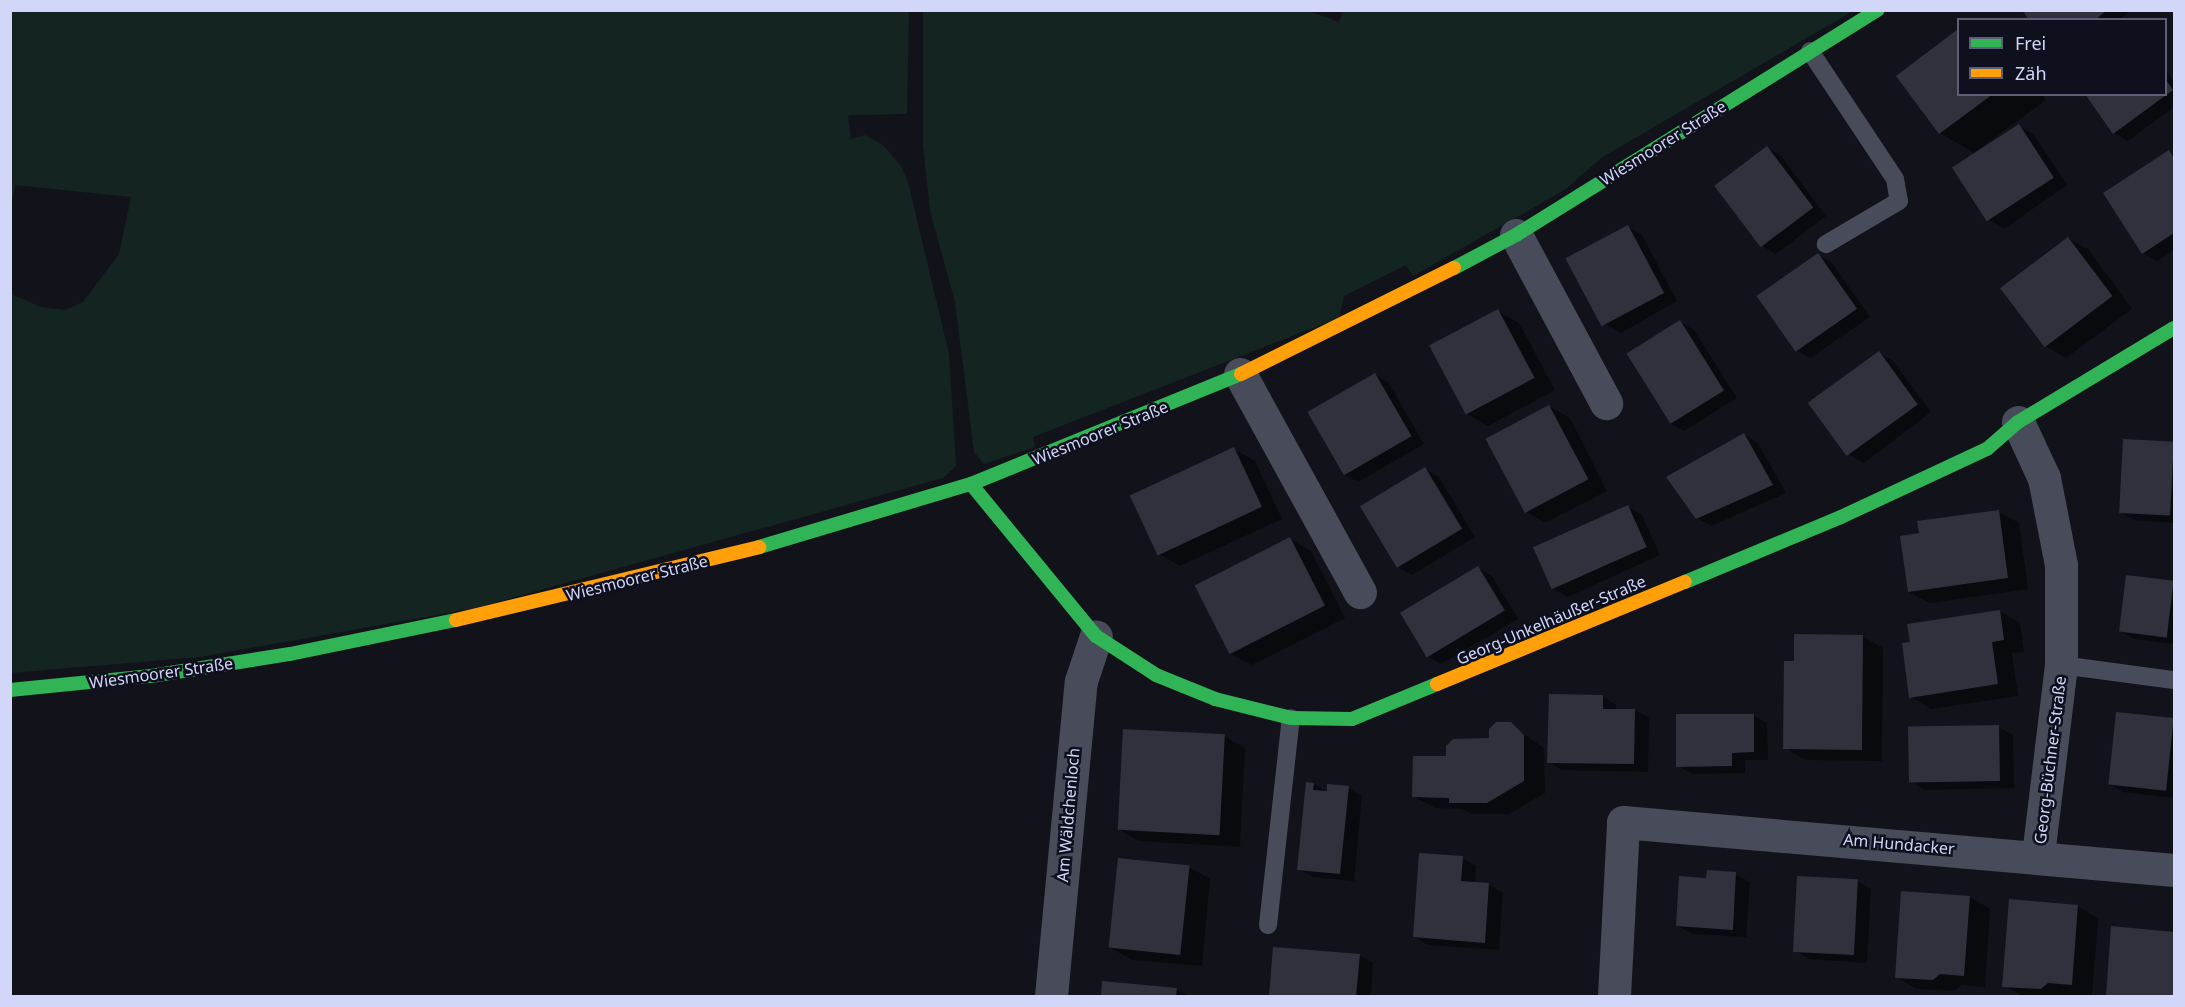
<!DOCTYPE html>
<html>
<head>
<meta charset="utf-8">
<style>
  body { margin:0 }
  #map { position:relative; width:2185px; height:1007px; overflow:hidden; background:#12131a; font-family:"Noto Sans",sans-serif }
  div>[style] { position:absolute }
  .green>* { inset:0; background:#132421 }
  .shadow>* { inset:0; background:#0007 }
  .building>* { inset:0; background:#30313c; transform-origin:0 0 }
  .lane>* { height:18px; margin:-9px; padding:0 9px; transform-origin:9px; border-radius:9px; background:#484b5a }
  .street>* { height:33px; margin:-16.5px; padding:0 16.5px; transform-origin:16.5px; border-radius:16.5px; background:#484b5a }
  .fast>* { height:14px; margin:-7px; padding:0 7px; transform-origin:7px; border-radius:7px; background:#30b455 }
  .slow>* { height:14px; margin:-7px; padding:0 7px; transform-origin:7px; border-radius:7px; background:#ff9f0a }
  span { translate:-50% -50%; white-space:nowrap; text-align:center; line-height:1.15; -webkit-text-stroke:5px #0f101e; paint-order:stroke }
  .street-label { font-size:16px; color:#d2d6f9 }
  .frame { position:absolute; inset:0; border:12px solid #d2d6f9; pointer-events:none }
  .legend { position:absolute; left:1957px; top:18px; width:210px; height:78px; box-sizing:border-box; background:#0f101e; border:2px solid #5d5f76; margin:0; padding:8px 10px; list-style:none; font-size:18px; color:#d2d6f9 }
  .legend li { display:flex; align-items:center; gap:12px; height:30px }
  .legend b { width:30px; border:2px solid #5d5f76 }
</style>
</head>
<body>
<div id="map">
  <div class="green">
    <i style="clip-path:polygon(1306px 10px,1339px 22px,1343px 10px,1853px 11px,1601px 158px,1566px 189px,1413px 276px,1406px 265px,1344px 296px,1339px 318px,1033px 437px,1035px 447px,984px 464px,974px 452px,955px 302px,930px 211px,923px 146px,923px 11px)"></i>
    <i style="clip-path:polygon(11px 11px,909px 11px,907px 114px,848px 115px,851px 139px,865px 135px,883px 145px,901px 166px,908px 182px,949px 354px,956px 466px,943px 478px,476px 608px,200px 657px,11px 673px,11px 294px,41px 307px,65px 310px,83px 302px,119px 254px,131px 197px,15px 185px,11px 208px)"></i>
  </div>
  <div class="shadow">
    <i style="clip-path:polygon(2024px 10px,2126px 10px,2128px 13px,2119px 20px,2031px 20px)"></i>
    <i style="clip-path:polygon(1958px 31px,1958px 94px,2042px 94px,2046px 100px,1974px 153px,1940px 133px,1898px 76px)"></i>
    <i style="clip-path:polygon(2166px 70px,2174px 82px,2174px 107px,2128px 141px,2114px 133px,2166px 94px)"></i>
    <i style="clip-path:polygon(2019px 126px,2033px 134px,2067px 185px,2004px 229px,1990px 220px)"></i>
    <i style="clip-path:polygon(1767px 147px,1781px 156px,1826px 216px,1776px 254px,1762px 246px)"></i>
    <i style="clip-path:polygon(2169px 152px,2174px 155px,2174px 250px,2157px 261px,2143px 253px)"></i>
    <i style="clip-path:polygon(1628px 227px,1642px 235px,1677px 301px,1621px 333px,1607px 325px,1571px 265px)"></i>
    <i style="clip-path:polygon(2068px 238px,2089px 250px,2132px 309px,2066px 358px,2045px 346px)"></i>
    <i style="clip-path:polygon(1818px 255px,1832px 263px,1870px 317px,1810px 358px,1796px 350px)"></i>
    <i style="clip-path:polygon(1498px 311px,1519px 323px,1555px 390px,1488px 426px,1467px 414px)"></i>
    <i style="clip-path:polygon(1680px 322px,1694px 330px,1737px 398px,1684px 431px,1670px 423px)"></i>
    <i style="clip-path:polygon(1879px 353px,1893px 361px,1931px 412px,1864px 463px,1850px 455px,1811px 404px)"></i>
    <i style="clip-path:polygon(1375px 375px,1389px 383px,1424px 444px,1358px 482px,1344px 474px)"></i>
    <i style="clip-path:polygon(1549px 406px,1570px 418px,1607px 491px,1545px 523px,1525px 511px)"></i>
    <i style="clip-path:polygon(1744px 434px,1758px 443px,1786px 493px,1711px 526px,1697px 518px)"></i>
    <i style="clip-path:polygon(2125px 440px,2174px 444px,2174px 523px,2134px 520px,2120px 512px)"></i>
    <i style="clip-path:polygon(1234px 449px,1255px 461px,1282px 519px,1180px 566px,1159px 554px)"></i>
    <i style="clip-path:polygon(1425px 469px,1439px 477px,1475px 537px,1412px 575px,1398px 567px)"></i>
    <i style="clip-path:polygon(1628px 507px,1642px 515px,1660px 555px,1568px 597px,1554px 589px)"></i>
    <i style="clip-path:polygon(1998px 511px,2019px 523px,2028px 589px,1930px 603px,1909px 592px,1921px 535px)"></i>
    <i style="clip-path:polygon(1290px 539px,1311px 551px,1345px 618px,1252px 665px,1231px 654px)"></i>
    <i style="clip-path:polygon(1478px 568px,1492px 576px,1518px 619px,1441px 664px,1427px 656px)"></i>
    <i style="clip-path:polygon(2128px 577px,2174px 583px,2174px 644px,2135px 639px,2121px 631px)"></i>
    <i style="clip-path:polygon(2000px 611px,2020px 623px,2024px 652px,2012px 653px,2018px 696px,1931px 709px,1911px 697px)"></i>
    <i style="clip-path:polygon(1862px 636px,1883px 648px,1882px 761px,1806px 760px,1785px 748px,1795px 663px)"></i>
    <i style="clip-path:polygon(1602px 696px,1616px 705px,1616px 710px,1635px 710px,1649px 718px,1648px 772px,1562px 770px,1548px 762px)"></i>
    <i style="clip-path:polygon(2117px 713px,2174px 719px,2174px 798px,2123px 792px,2109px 784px)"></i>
    <i style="clip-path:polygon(1753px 715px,1767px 723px,1768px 760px,1745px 760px,1745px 773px,1692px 774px,1678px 766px)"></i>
    <i style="clip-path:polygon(1510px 724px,1544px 748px,1545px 793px,1509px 814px,1471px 814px,1462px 809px,1435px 808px,1414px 797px,1448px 757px,1490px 739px)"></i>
    <i style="clip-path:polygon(1999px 727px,2013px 735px,2014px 788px,1925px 790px,1911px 782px)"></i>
    <i style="clip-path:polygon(1224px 736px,1245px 748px,1240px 847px,1139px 841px,1118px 829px)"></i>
    <i style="clip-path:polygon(1314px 784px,1328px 792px,1348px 788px,1362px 796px,1354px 881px,1313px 877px,1299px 869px)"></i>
    <i style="clip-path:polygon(1462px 858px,1476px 866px,1475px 884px,1489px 885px,1503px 893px,1499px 950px,1428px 945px,1414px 937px)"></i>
    <i style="clip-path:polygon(1189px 867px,1210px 879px,1202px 966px,1132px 960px,1111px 948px)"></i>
    <i style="clip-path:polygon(1735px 874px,1750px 882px,1746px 937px,1692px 934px,1678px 926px,1708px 880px)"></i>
    <i style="clip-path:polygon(1857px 881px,1871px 889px,1867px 963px,1809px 959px,1795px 951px)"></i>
    <i style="clip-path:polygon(1970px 897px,1990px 909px,1985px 987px,1962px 985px,1954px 991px,1917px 989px,1896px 977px)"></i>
    <i style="clip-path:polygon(2077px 906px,2098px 918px,2092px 996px,2023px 996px,2004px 986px)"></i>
    <i style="clip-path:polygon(2113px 928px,2174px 933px,2174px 996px,2107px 996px)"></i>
    <i style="clip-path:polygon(1274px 948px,1359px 955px,1373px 963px,1371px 996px,1271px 996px)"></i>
    <i style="clip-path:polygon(1103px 983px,1177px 990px,1189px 996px,1102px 996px)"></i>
  </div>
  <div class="building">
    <i style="clip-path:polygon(2022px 10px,2107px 10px,2095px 20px,2029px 20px)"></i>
    <i style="clip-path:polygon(1958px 29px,1958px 94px,1993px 94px,1939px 134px,1896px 76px)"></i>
    <i style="clip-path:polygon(2166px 80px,2173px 90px,2113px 134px,2085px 94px,2166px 94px)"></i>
    <i style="left:2019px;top:124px;width:64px;height:80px;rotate:57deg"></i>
    <i style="left:1767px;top:146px;width:77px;height:66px;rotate:53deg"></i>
    <i style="clip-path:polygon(2169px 150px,2174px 158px,2174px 233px,2142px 254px,2103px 193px)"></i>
    <i style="left:1628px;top:225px;width:77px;height:71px;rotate:62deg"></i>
    <i style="left:2068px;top:237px;width:74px;height:85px;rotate:53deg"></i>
    <i style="left:1818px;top:253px;width:68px;height:75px;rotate:55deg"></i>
    <i style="left:1498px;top:309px;width:78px;height:78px;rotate:62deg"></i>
    <i style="left:1680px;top:320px;width:83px;height:63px;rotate:58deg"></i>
    <i style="left:1879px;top:351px;width:66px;height:88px;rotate:54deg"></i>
    <i style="left:1375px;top:373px;width:73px;height:78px;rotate:60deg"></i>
    <i style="left:1549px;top:405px;width:84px;height:72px;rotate:62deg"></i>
    <i style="clip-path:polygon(1744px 433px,1773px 485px,1696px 519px,1666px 477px)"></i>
    <i style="left:2123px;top:439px;width:51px;height:74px;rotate:3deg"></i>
    <i style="left:1234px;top:447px;width:66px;height:115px;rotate:65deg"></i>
    <i style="left:1425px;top:467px;width:72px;height:76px;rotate:59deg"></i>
    <i style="left:1628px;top:505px;width:46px;height:104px;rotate:66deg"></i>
    <i style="clip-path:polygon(1999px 510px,2008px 578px,1908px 592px,1900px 536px,1919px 533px,1917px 521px)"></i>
    <i style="left:1290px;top:537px;width:77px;height:107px;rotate:63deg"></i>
    <i style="left:1478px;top:566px;width:52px;height:91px;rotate:59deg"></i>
    <i style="left:2126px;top:575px;width:48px;height:57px;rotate:7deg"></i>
    <i style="clip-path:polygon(2000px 610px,2004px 640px,1992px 642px,1998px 684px,1909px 698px,1902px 643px,1910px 642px,1907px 624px)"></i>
    <i style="clip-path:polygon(1794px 634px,1863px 635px,1862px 750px,1783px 749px,1784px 661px,1794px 661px)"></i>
    <i style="clip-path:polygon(1549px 694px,1603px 695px,1603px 709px,1635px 709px,1634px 764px,1547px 763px)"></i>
    <i style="left:2116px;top:712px;width:58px;height:73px;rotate:6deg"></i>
    <i style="clip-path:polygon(1676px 714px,1754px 714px,1754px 752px,1732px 753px,1732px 766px,1676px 767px)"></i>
    <i style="clip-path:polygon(1496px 722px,1511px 722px,1524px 735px,1524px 781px,1487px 803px,1449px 803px,1449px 798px,1412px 797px,1413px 756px,1446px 756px,1446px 746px,1453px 739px,1489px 738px,1489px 729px)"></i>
    <i style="left:1999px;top:725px;width:56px;height:91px;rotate:89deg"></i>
    <i style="left:1123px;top:729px;width:102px;height:101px;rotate:3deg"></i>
    <i style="clip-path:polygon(1306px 782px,1314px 783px,1313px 790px,1327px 791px,1327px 784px,1349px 786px,1340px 874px,1297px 870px)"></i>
    <i style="clip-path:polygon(1419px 853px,1463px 856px,1461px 881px,1489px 883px,1485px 943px,1413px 937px)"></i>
    <i style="left:1118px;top:858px;width:72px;height:90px;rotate:6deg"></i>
    <i style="clip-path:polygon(1707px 870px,1736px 872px,1733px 930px,1676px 926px,1679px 876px,1706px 878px)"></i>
    <i style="left:1797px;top:876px;width:61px;height:76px;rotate:3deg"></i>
    <i style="clip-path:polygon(1901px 891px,1970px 896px,1964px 976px,1940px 974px,1933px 980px,1895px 978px)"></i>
    <i style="clip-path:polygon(2009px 899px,2078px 905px,2072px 985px,2048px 983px,2041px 989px,2002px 987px)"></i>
    <i style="clip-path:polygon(2111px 926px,2174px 932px,2174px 996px,2106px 996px)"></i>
    <i style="clip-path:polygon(1273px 947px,1360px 954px,1356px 996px,1269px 996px)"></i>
    <i style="clip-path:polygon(1102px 981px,1177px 988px,1176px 996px,1101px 996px)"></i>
  </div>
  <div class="lane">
    <i style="left:1810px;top:51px;width:154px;rotate:56.4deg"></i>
    <i style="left:1895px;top:179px;width:22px;rotate:80deg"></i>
    <i style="left:1899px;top:201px;width:85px;rotate:149.5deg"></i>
    <i style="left:2061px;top:665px;width:114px;rotate:7.6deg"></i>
    <i style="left:1268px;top:925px;width:208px;rotate:-83.7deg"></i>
  </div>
  <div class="street">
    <i style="left:1516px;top:235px;width:191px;rotate:61.8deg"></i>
    <i style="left:1240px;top:374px;width:249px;rotate:61.2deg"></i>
    <i style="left:2018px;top:422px;width:62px;rotate:65.1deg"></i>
    <i style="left:2044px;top:478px;width:89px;rotate:78.9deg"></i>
    <i style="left:2061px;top:565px;width:100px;rotate:90deg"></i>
    <i style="left:2061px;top:665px;width:192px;rotate:96.9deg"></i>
    <i style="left:1051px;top:996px;width:316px;rotate:-84.6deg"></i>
    <i style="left:1081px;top:681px;width:47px;rotate:-71.6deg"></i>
    <i style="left:1614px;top:996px;width:174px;rotate:-87deg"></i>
    <i style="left:1623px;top:822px;width:553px;rotate:4.98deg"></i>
  </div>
  <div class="fast">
    <i style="left:1454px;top:268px;width:70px;rotate:-28deg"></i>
    <i style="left:1516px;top:235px;width:426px;rotate:-31.9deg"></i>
    <i style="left:971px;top:484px;width:197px;rotate:50.6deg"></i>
    <i style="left:1096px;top:636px;width:72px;rotate:33deg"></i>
    <i style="left:1156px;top:675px;width:64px;rotate:22.1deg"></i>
    <i style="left:1215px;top:699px;width:78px;rotate:14deg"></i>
    <i style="left:1291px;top:718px;width:61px;rotate:0.9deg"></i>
    <i style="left:1352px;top:719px;width:92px;rotate:-22.4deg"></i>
    <i style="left:759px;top:547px;width:221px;rotate:-16.6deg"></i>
    <i style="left:971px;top:484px;width:292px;rotate:-22.2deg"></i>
    <i style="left:1685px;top:582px;width:169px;rotate:-22.6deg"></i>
    <i style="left:1841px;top:517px;width:161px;rotate:-25deg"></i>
    <i style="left:1987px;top:449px;width:41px;rotate:-41.1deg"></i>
    <i style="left:2018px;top:422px;width:182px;rotate:-31.1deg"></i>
    <i style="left:10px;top:690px;width:142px;rotate:-5.7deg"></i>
    <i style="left:151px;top:676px;width:141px;rotate:-9deg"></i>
    <i style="left:290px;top:654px;width:169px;rotate:-11.6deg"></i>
  </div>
  <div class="slow">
    <i style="left:1241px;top:374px;width:238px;rotate:-26.5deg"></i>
    <i style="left:456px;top:620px;width:312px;rotate:-13.5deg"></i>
    <i style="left:1437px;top:684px;width:268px;rotate:-22.4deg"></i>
  </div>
  <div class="street-label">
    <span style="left:1663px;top:143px;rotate:-32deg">Wiesmoorer Straße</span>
    <span style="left:1100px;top:433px;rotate:-22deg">Wiesmoorer Straße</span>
    <span style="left:637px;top:578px;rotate:-14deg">Wiesmoorer Straße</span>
    <span style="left:1551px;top:620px;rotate:-23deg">Georg-Unkelhäußer-Straße</span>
    <span style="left:161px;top:673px;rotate:-8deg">Wiesmoorer Straße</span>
    <span style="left:2050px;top:760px;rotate:-83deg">Georg-Büchner-Straße</span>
    <span style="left:1068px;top:815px;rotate:-85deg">Am Wäldchenloch</span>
    <span style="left:1899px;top:844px;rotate:5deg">Am Hundacker</span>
  </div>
  <div class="frame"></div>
  <ul class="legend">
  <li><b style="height:8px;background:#30b455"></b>Frei</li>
  <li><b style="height:8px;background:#ff9f0a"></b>Zäh</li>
  </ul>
</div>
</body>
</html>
